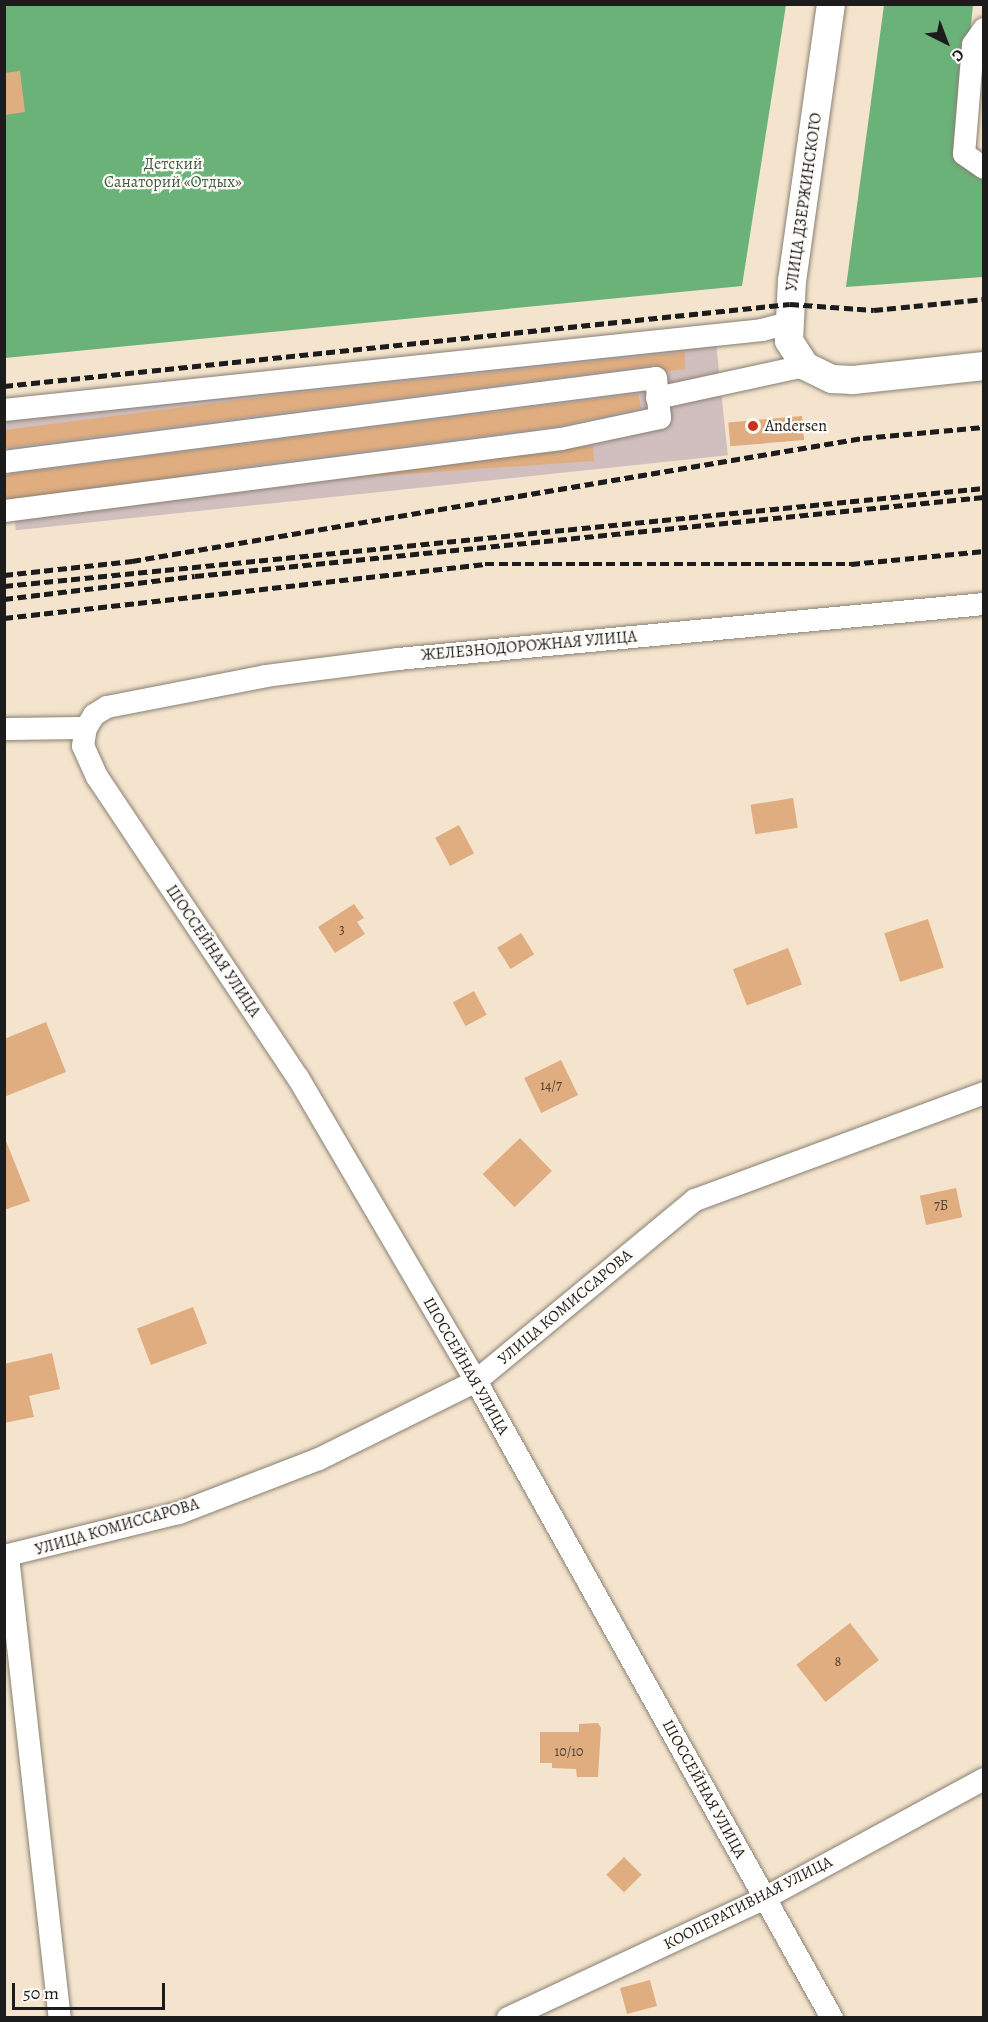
<!DOCTYPE html>
<html>
<head>
<meta charset="utf-8">
<style>
  body { margin:0 }
  #map { position:relative; width:988px; height:2022px; overflow:hidden; background:#f5e4cd; font-family:Alegreya,serif }
  div>[style] { position:absolute }
  .industrial>* { inset:0; background:#d1bfbf; transform-origin:0 0 }
  .forest>* { inset:0; background:#6bb279 }
  .building>* { inset:0; background:#e0ad81; transform-origin:0 0 }
  .roads { filter:drop-shadow(0 0 2px #888074) drop-shadow(0 0 2px #888074) }
  .minor>* { height:22px; margin:-11px; padding:0 11px; transform-origin:11px; border-radius:11px; background:#fff }
  .major>* { height:28px; margin:-14px; padding:0 14px; transform-origin:14px; border-radius:14px; background:#fff }
  .rail>* { height:4.5px; margin-top:-2.25px; transform-origin:0; background:repeating-linear-gradient(90deg,#1c1c1c 0 9px,transparent 0 13.5px) }
  .dots>* { width:16px; height:16px; translate:-50% -50%; box-sizing:border-box; border:3px solid #fdfcf7; border-radius:50% }
  span { translate:-50% -50%; white-space:nowrap; text-align:center; line-height:1.15; -webkit-text-stroke:4.5px #fdfcf7; paint-order:stroke }
  .number-label { font-size:14px; color:#4d4035 }
  .number-label span { -webkit-text-stroke-width:0 }
  .park-label { font-size:16px; color:#405b44 }
  .street-label { font-size:16px; color:#1c1c1c }
  .poi-label { font-size:16px; color:#1c1c1c }
  .left { translate:0 -50%; text-align:left }
  .frame { position:absolute; inset:0; border:6px solid #1c1c1c; pointer-events:none }
  .north { position:absolute; left:916px; top:12px; width:60px; height:60px; -webkit-text-stroke:4px #fdfcf7; paint-order:stroke; rotate:138deg; font-size:16px; font-weight:700; line-height:24px; text-align:center; color:#1c1c1c }
  .north::after { content:''; display:block; margin:auto; width:21px; height:27px; background:#1c1c1c; clip-path:polygon(50% 0,100% 100%,50% 72%,0 100%) }
  .scale { position:absolute; left:12px; top:1983px; width:153px; height:27px; box-sizing:border-box; border:3px solid #1c1c1c; border-top:0; padding-left:8px; font-size:18px; line-height:21px; white-space:nowrap; color:#1c1c1c; -webkit-text-stroke:4px #fdfcf7; paint-order:stroke }
</style>
</head>
<body>
<div id="map">
  <div class="industrial">
    <i style="left:715px;top:333px;width:123px;height:716px;rotate:84deg"></i>
  </div>
  <div class="forest">
    <i style="clip-path:polygon(5px 5px,786px 5px,742px 286px,5px 358px)"></i>
    <i style="clip-path:polygon(884px 5px,973px 5px,959px 143px,983px 176px,983px 277px,846px 287px)"></i>
  </div>
  <div class="building">
    <i style="clip-path:polygon(20px 71px,25px 112px,4px 115px,4px 73px)"></i>
    <i style="clip-path:polygon(685px 352px,685px 369px,667px 371px,654px 365px,4px 448px,4px 430px,277px 395px)"></i>
    <i style="clip-path:polygon(638px 394px,641px 408px,559px 426px,4px 497px,4px 475px)"></i>
    <i style="left:802px;top:416px;width:24px;height:74px;rotate:85deg"></i>
    <i style="left:593px;top:446px;width:15px;height:594px;rotate:86deg"></i>
    <i style="left:793px;top:798px;width:30px;height:43px;rotate:81deg"></i>
    <i style="left:459px;top:825px;width:32px;height:27px;rotate:62deg"></i>
    <i style="clip-path:polygon(354px 904px,364px 918px,357px 922px,365px 934px,335px 953px,318px 927px)"></i>
    <i style="left:928px;top:919px;width:51px;height:46px;rotate:72deg"></i>
    <i style="left:521px;top:933px;width:25px;height:28px;rotate:58deg"></i>
    <i style="left:788px;top:948px;width:39px;height:59px;rotate:69deg"></i>
    <i style="left:474px;top:991px;width:27px;height:24px;rotate:62deg"></i>
    <i style="clip-path:polygon(46px 1022px,66px 1072px,4px 1097px,4px 1039px)"></i>
    <i style="left:561px;top:1060px;width:39px;height:41px;rotate:64deg"></i>
    <i style="clip-path:polygon(4px 1136px,30px 1201px,4px 1210px)"></i>
    <i style="left:520px;top:1138px;width:46px;height:52px;rotate:46deg"></i>
    <i style="left:956px;top:1188px;width:30px;height:37px;rotate:78deg"></i>
    <i style="left:193px;top:1307px;width:39px;height:60px;rotate:69deg"></i>
    <i style="clip-path:polygon(52px 1353px,60px 1389px,29px 1396px,34px 1417px,4px 1423px,4px 1364px)"></i>
    <i style="left:850px;top:1623px;width:47px;height:68px;rotate:52deg"></i>
    <i style="clip-path:polygon(598px 1723px,601px 1728px,598px 1777px,577px 1777px,576px 1769px,552px 1768px,552px 1763px,540px 1763px,540px 1732px,579px 1732px,579px 1724px)"></i>
    <i style="left:624px;top:1857px;width:25px;height:25px;rotate:45deg"></i>
    <i style="left:650px;top:1980px;width:27px;height:31px;rotate:75deg"></i>
  </div>
  <div class="roads">
    <div class="minor">
      <i style="left:984px;top:29px;width:19px;rotate:125deg"></i>
      <i style="left:973px;top:45px;width:109px;rotate:94.7deg"></i>
      <i style="left:964px;top:154px;width:24px;rotate:35deg"></i>
      <i style="left:657px;top:398px;width:151px;rotate:-12.2deg"></i>
      <i style="left:4px;top:410px;width:762px;rotate:-6.02deg"></i>
      <i style="left:762px;top:330px;width:27px;rotate:-15deg"></i>
      <i style="left:4px;top:462px;width:657px;rotate:-7.34deg"></i>
      <i style="left:656px;top:378px;width:40px;rotate:84.3deg"></i>
      <i style="left:660px;top:418px;width:101px;rotate:168deg"></i>
      <i style="left:561px;top:439px;width:562px;rotate:172.63deg"></i>
      <i style="left:4px;top:729px;width:82px;rotate:-0.7deg"></i>
      <i style="left:4px;top:1556px;width:180px;rotate:-13.8deg"></i>
      <i style="left:179px;top:1513px;width:150px;rotate:-21.1deg"></i>
      <i style="left:319px;top:1459px;width:175px;rotate:-26.4deg"></i>
      <i style="left:476px;top:1381px;width:284px;rotate:-39.6deg"></i>
      <i style="left:695px;top:1200px;width:308px;rotate:-20.3deg"></i>
      <i style="left:8px;top:1557px;width:464px;rotate:83.6deg"></i>
      <i style="left:508px;top:2018px;width:284px;rotate:-25deg"></i>
      <i style="left:765px;top:1898px;width:249px;rotate:-28.5deg"></i>
      <i style="left:832px;top:2018px;width:730px;rotate:-119.2deg"></i>
      <i style="left:476px;top:1381px;width:351px;rotate:-120.4deg"></i>
      <i style="left:298px;top:1078px;width:362px;rotate:-123.7deg"></i>
      <i style="left:97px;top:777px;width:34px;rotate:-114deg"></i>
      <i style="left:83px;top:746px;width:18px;rotate:-81deg"></i>
      <i style="left:86px;top:728px;width:15px;rotate:-58deg"></i>
      <i style="left:94px;top:715px;width:15px;rotate:-32deg"></i>
      <i style="left:107px;top:707px;width:162px;rotate:-11deg"></i>
      <i style="left:266px;top:676px;width:133px;rotate:-7.3deg"></i>
      <i style="left:398px;top:659px;width:589px;rotate:-5.36deg"></i>
    </div>
    <div class="major">
      <i style="left:831px;top:4px;width:279px;rotate:98deg"></i>
      <i style="left:792px;top:280px;width:61px;rotate:92.8deg"></i>
      <i style="left:789px;top:341px;width:30px;rotate:57deg"></i>
      <i style="left:805px;top:366px;width:30px;rotate:26deg"></i>
      <i style="left:832px;top:379px;width:21px;rotate:3deg"></i>
      <i style="left:853px;top:380px;width:132px;rotate:-6.1deg"></i>
    </div>
  </div>
  <div class="rail">
    <i style="left:4px;top:386px;width:790px;rotate:-5.96deg"></i>
    <i style="left:790px;top:304px;width:84px;rotate:4.1deg"></i>
    <i style="left:874px;top:310px;width:111px;rotate:-5.7deg"></i>
    <i style="left:4px;top:575px;width:129px;rotate:-6.2deg"></i>
    <i style="left:132px;top:561px;width:741px;rotate:-9.55deg"></i>
    <i style="left:863px;top:438px;width:121px;rotate:-5.2deg"></i>
    <i style="left:4px;top:586px;width:985px;rotate:-5.71deg"></i>
    <i style="left:4px;top:599px;width:192px;rotate:-6.9deg"></i>
    <i style="left:195px;top:576px;width:793px;rotate:-5.72deg"></i>
    <i style="left:4px;top:618px;width:484px;rotate:-6.4deg"></i>
    <i style="left:485px;top:564px;width:366px"></i>
    <i style="left:851px;top:564px;width:134px;rotate:-5.6deg"></i>
  </div>
  <div class="dots">
    <i style="left:753px;top:426px;background:#c8321e"></i>
  </div>
  <div class="number-label">
    <span style="left:342px;top:930px">3</span>
    <span style="left:551px;top:1086px">14/7</span>
    <span style="left:941px;top:1206px">7Б</span>
    <span style="left:838px;top:1662px">8</span>
    <span style="left:569px;top:1752px">10/10</span>
  </div>
  <div class="park-label">
    <span style="left:173px;top:173px">Детский<br>Санаторий «Отдых»</span>
  </div>
  <div class="street-label">
    <span style="left:804px;top:202px;rotate:-82deg">УЛИЦА ДЗЕРЖИНСКОГО</span>
    <span style="left:529px;top:646px;rotate:-5deg">ЖЕЛЕЗНОДОРОЖНАЯ УЛИЦА</span>
    <span style="left:213px;top:951px;rotate:56deg">ШОССЕЙНАЯ УЛИЦА</span>
    <span style="left:565px;top:1307px;rotate:-40deg">УЛИЦА КОМИССАРОВА</span>
    <span style="left:466px;top:1366px;rotate:60deg">ШОССЕЙНАЯ УЛИЦА</span>
    <span style="left:117px;top:1527px;rotate:-16deg">УЛИЦА КОМИССАРОВА</span>
    <span style="left:704px;top:1789px;rotate:61deg">ШОССЕЙНАЯ УЛИЦА</span>
    <span style="left:748px;top:1903px;rotate:-27deg">КООПЕРАТИВНАЯ УЛИЦА</span>
  </div>
  <div class="poi-label">
    <span class="left" style="left:765px;top:426px">Andersen</span>
  </div>
  <div class="frame"></div>
  <div class="north">С</div>
  <div class="scale">50 m</div>
</div>
</body>
</html>
